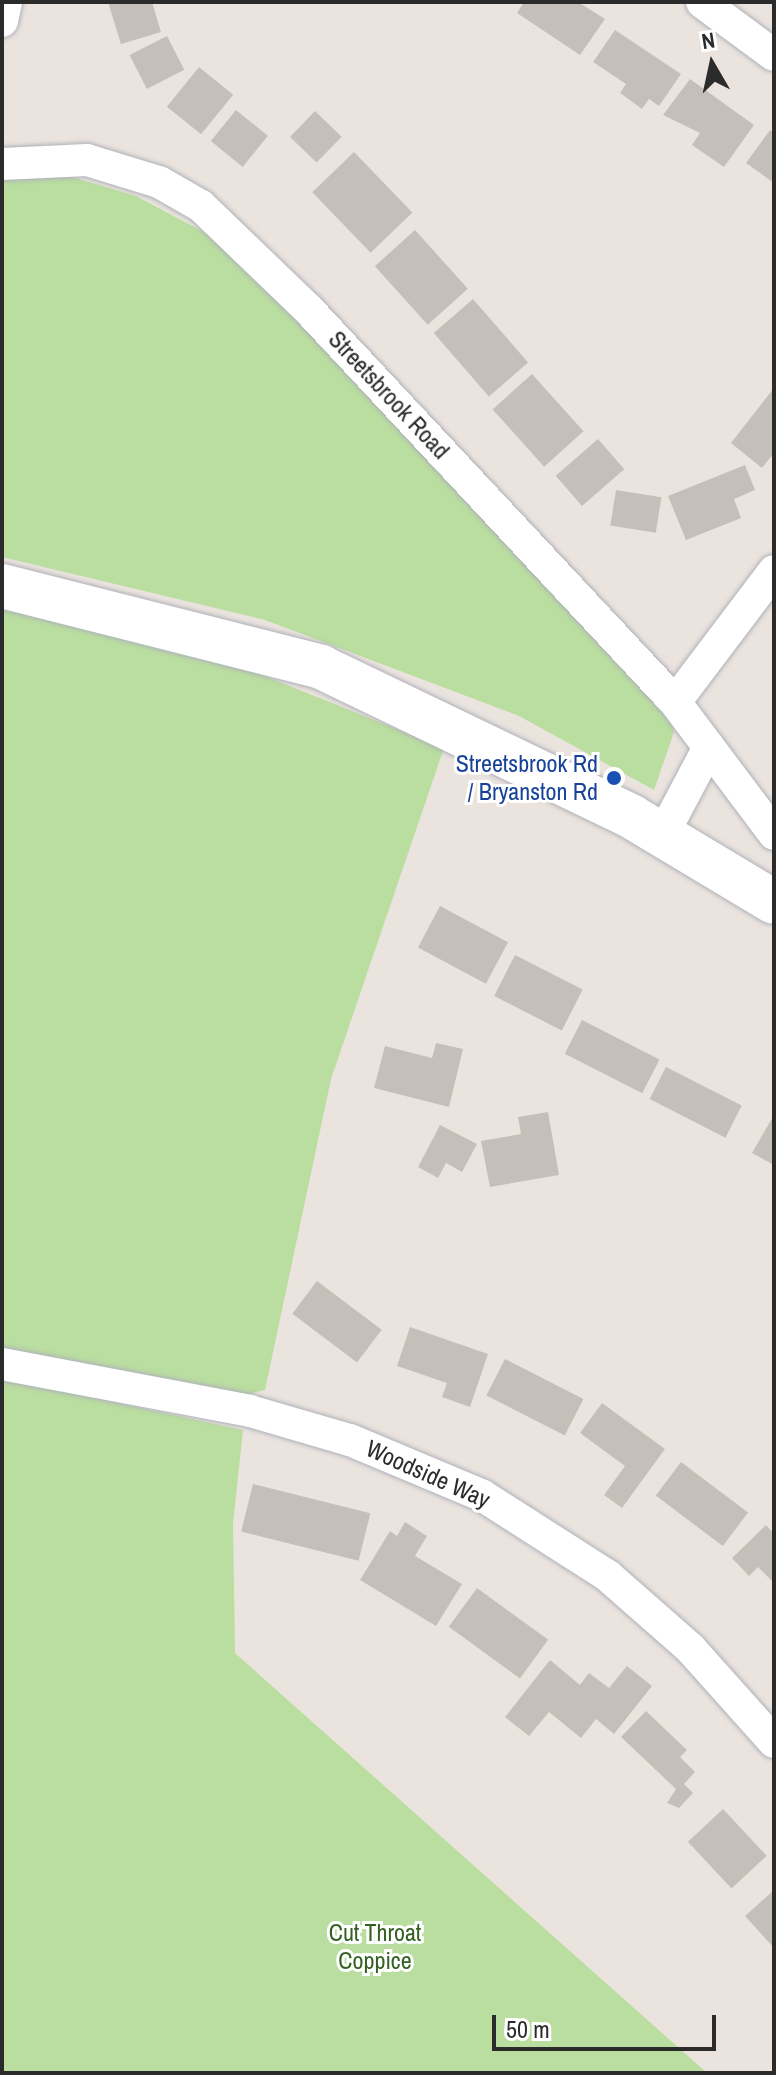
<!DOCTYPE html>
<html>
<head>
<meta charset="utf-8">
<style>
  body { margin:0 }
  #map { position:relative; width:776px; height:2075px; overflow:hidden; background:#ebe4de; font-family:"Archivo Narrow",sans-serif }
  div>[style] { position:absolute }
  .green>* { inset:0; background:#badda0 }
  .building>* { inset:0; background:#c4c0b9; transform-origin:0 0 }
  .roads { filter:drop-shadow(0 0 2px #afb1ba) drop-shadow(0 0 2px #afb1ba) }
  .street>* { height:32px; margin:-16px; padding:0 16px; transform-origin:16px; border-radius:16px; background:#fff }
  .secondary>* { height:44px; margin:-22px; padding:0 22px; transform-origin:22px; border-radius:22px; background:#fff }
  .dots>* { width:22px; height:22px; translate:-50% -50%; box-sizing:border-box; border:4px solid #fff; border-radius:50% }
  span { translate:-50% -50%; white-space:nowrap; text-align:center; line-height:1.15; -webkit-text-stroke:6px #fff; paint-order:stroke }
  .street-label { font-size:24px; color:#2b2b2b }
  .transit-label { font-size:24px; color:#164399 }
  .right { translate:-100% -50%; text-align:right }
  .park-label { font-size:24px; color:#346121 }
  .frame { position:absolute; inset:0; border:4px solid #2b2b2b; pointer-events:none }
  .north { position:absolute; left:672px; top:24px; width:80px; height:80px; -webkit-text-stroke:6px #fff; paint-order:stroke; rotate:351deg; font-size:22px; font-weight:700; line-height:32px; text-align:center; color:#2b2b2b }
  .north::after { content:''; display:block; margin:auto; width:28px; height:36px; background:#2b2b2b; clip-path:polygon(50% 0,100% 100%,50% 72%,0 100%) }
  .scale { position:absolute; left:492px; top:2015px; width:224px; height:36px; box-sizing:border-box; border:4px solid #2b2b2b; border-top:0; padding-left:10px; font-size:24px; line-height:28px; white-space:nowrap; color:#2b2b2b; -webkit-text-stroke:6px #fff; paint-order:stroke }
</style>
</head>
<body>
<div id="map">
  <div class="green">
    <i style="clip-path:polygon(69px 176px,136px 196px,226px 244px,667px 712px,674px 732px,654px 790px,519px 716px,265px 620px,2px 557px,2px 179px)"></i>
    <i style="clip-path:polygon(2px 607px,237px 665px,444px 748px,331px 1079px,265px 1390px,244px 1395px,2px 1350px)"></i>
    <i style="clip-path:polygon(2px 1378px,243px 1430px,233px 1524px,235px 1653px,707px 2073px,2px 2073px)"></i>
  </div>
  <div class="building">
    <i style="clip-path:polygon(108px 2px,152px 2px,161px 32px,121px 44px)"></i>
    <i style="clip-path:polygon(524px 2px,578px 2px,605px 19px,580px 55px,517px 13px)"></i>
    <i style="clip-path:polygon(615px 30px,681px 74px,659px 106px,649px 99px,642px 109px,620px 93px,626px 84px,593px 62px)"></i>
    <i style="left:167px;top:36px;width:38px;height:42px;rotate:63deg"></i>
    <i style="left:199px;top:67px;width:44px;height:51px;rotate:39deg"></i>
    <i style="clip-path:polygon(690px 79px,754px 125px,724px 167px,692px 145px,700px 133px,663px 115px)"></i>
    <i style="left:236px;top:110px;width:41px;height:40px;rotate:39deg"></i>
    <i style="left:315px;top:111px;width:37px;height:36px;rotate:44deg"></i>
    <i style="clip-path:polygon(770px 130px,774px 133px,774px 183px,746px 163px)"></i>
    <i style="left:354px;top:152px;width:84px;height:58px;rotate:46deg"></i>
    <i style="left:415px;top:230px;width:79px;height:54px;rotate:48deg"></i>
    <i style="left:473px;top:299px;width:84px;height:52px;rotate:49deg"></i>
    <i style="left:532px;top:374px;width:77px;height:53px;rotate:48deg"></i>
    <i style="clip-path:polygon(774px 388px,774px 453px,762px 468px,731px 443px)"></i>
    <i style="left:598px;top:439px;width:40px;height:56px;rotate:49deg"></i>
    <i style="clip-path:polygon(745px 465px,755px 490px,734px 499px,741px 518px,686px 540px,668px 496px)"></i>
    <i style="left:616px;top:490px;width:46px;height:36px;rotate:9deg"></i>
    <i style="left:440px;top:906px;width:77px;height:47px;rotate:28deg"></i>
    <i style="left:515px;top:955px;width:76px;height:46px;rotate:27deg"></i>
    <i style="left:582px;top:1020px;width:87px;height:38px;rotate:27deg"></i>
    <i style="clip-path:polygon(436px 1043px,463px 1049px,449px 1107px,374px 1088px,385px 1046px,432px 1058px)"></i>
    <i style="left:666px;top:1067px;width:85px;height:36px;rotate:27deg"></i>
    <i style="clip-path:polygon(548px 1112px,559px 1175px,490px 1187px,481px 1141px,521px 1134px,518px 1117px)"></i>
    <i style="clip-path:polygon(774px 1115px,774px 1165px,752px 1153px)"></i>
    <i style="clip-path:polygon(440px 1125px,477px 1144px,462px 1172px,446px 1163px,438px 1178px,418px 1167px)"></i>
    <i style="left:317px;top:1281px;width:81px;height:41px;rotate:37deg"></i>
    <i style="clip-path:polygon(410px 1327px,488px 1354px,470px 1407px,442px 1397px,447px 1383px,397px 1366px)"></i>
    <i style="left:505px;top:1359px;width:88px;height:41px;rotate:27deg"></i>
    <i style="clip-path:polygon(602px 1403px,665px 1449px,622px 1508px,604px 1495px,625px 1466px,580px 1433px)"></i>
    <i style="left:681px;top:1462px;width:84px;height:42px;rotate:37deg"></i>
    <i style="left:253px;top:1484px;width:121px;height:49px;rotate:14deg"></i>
    <i style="clip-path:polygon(405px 1522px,427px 1536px,415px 1556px,462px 1584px,436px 1626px,360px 1580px,390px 1531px,397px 1536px)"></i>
    <i style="clip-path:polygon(766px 1525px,774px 1534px,774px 1583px,758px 1567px,749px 1576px,732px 1558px)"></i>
    <i style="left:477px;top:1588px;width:88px;height:48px;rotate:36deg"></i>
    <i style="clip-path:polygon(550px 1660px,580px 1685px,589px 1673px,609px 1688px,627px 1666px,652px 1686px,614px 1734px,596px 1719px,581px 1738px,549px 1712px,529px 1736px,505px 1717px)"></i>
    <i style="clip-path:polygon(646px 1711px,687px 1750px,680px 1757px,695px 1772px,684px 1784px,693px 1793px,679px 1808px,667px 1803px,676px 1789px,621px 1737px)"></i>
    <i style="left:723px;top:1809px;width:64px;height:48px;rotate:47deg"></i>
    <i style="clip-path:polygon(774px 1890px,774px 1948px,745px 1916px)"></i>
  </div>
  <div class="roads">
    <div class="street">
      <i style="left:702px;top:2px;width:89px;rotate:36.4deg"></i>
      <i style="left:2px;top:21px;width:19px;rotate:-78deg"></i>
      <i style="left:2px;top:164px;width:85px;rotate:-2.7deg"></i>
      <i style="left:87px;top:160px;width:75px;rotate:17deg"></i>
      <i style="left:159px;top:182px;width:48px;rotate:29.7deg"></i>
      <i style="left:201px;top:206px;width:149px;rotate:43.9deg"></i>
      <i style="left:308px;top:309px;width:538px;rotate:46.96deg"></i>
      <i style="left:675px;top:702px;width:165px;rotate:53.1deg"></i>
      <i style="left:675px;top:702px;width:164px;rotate:-52.9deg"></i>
      <i style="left:663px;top:834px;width:98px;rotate:-62.1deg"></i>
      <i style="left:2px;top:1364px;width:252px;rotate:10.7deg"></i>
      <i style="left:250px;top:1411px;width:104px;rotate:16.2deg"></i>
      <i style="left:350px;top:1440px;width:144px;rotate:22.8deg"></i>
      <i style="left:483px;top:1496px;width:148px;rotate:32.6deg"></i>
      <i style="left:608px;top:1576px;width:109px;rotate:41.3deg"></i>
      <i style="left:690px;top:1648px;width:126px;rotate:48.2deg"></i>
    </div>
    <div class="secondary">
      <i style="left:2px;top:586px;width:329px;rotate:14.2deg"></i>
      <i style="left:321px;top:667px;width:345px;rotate:25.7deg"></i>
      <i style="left:632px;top:817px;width:165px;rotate:30.9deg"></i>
    </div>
  </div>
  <div class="dots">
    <i style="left:614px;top:778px;background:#1a4fb4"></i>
  </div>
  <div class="street-label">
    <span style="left:389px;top:395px;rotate:47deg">Streetsbrook Road</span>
    <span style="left:428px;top:1474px;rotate:24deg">Woodside Way</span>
  </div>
  <div class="transit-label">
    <span class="right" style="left:598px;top:778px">Streetsbrook Rd<br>/ Bryanston Rd</span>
  </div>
  <div class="park-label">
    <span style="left:375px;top:1947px">Cut Throat<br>Coppice</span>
  </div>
  <div class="frame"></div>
  <div class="north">N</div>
  <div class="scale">50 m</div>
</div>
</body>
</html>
